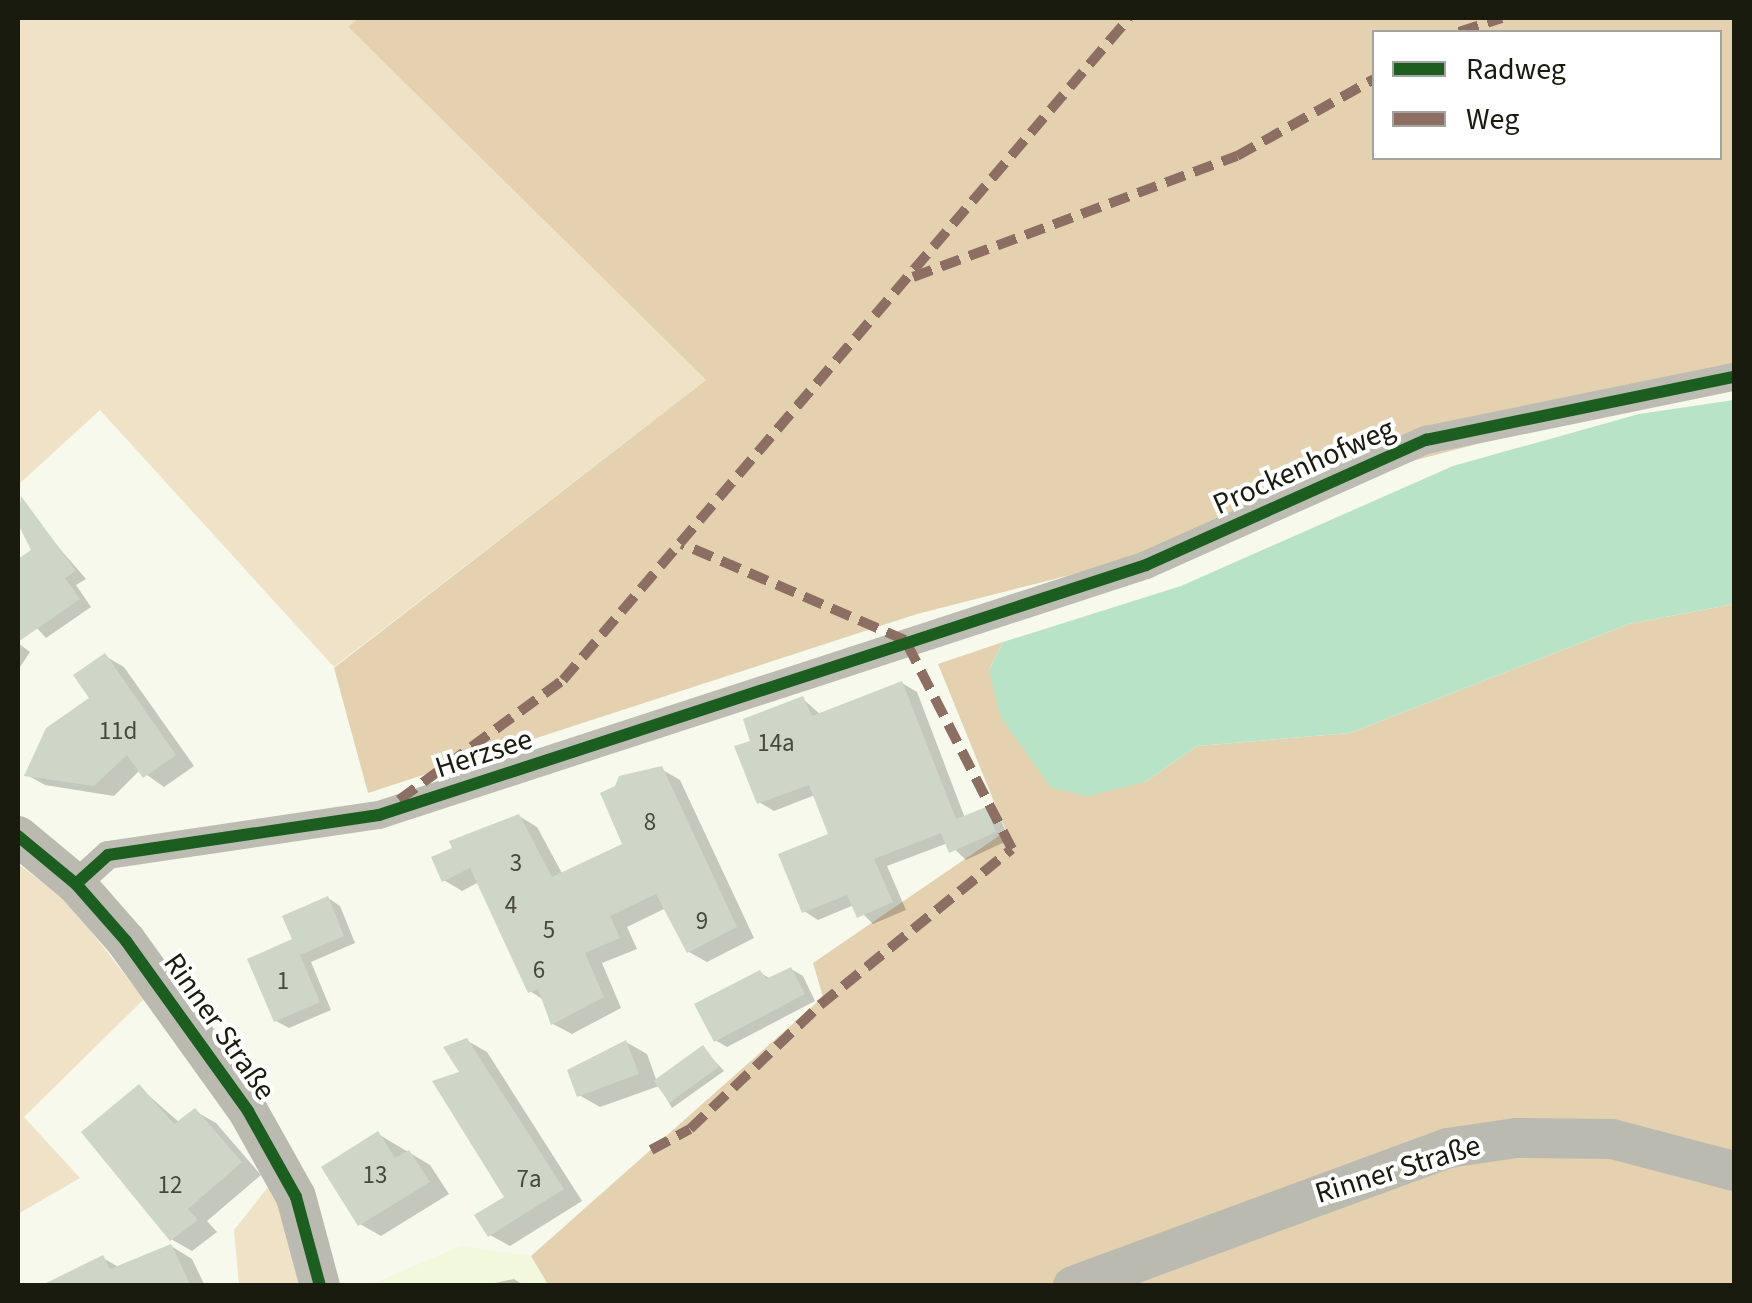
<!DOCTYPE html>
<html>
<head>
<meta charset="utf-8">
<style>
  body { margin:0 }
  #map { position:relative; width:1752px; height:1303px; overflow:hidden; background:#f6f9eb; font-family:"Source Sans 3",sans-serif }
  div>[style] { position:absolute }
  .built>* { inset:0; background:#f2f8dc }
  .green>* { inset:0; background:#f0e2c7 }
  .forest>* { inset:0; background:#e4d1b0 }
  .water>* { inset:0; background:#b9e3c7 }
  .shadow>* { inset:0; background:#0003 }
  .building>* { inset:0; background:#ced6c7; transform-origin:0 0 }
  .minor>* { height:28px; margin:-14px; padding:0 14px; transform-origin:14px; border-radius:14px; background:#bcbcb2 }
  .secondary>* { height:40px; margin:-20px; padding:0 20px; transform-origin:20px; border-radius:20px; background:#babab0 }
  .quiet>* { height:10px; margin-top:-5px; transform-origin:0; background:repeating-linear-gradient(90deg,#8d6e63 0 20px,transparent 0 30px) }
  .cycleway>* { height:12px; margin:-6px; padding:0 6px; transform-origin:6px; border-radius:6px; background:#1b5e20 }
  span { translate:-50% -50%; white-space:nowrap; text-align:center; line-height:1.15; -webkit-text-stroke:8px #fff; paint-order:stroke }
  .number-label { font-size:25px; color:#464a3d }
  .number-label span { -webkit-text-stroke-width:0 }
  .street-label { font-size:30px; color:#191b0f }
  .frame { position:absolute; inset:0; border:20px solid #191b0f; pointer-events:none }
  .legend { position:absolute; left:1372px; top:30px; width:350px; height:130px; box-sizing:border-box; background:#fff; border:2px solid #a3a49f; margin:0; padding:12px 18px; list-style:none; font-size:30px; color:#191b0f }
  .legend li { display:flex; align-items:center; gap:20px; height:50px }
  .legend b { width:50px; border:2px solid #a3a49f }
</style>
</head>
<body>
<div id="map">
  <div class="built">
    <i style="clip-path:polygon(461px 1246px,531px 1256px,549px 1285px,367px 1286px)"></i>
  </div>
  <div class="green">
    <i style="clip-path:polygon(18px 18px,359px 18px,349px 28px,706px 380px,334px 667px,100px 410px,18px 485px)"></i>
    <i style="clip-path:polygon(18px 864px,67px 901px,144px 999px,24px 1117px,80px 1178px,18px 1214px)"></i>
    <i style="clip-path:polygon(291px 1158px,307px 1285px,239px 1285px,234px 1230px)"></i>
  </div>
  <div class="forest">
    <i style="clip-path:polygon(evenodd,359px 18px,1734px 18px,1734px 377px,1416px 460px,1121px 562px,917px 614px,368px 793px,334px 668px,706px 380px,348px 27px,359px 18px,1374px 32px,1720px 32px,1720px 158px,1374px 158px,1374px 32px)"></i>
    <i style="clip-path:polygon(1734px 604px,1734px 1285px,549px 1286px,531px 1256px,823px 997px,813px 963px,1006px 831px,938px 664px,1003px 642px,989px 670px,1145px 782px,1197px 746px,1350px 733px,1629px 624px)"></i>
  </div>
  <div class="water">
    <i style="clip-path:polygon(1734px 400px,1734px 604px,1629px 624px,1350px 733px,1197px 746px,1145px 782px,1088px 796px,1051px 788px,1000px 716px,989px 670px,1003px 642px,1181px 586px,1453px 466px,1639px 414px)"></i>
  </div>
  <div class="shadow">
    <i style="clip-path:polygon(41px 527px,86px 579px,76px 585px,91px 607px,46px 638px,18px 607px,18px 562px,35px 551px)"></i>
    <i style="clip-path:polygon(18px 643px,30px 652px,18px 670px)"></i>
    <i style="clip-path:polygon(105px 656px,124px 667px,194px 766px,164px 787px,140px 770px,114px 796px,45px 785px,27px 775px,93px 699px)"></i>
    <i style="clip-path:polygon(902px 683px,917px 692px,965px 818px,986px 809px,1000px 818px,1009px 840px,966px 860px,948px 843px,887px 866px,906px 910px,873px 924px,854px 905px,818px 920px,804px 911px,832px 836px,815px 795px,774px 811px,759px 802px,753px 742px,803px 699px,821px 715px)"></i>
    <i style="clip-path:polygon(661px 769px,680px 780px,754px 938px,707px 962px,689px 952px,666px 908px,627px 927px,637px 949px,602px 963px,621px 1008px,572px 1034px,553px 1024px,544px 1000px,530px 991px,479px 882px,462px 891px,444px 880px,519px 816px,537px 827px,563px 875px,625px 845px)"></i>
    <i style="clip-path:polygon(328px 898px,340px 906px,355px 943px,311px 962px,331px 1010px,289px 1028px,276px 1021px,296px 940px)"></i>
    <i style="clip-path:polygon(791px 969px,803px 976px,815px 1001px,727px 1047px,715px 1040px,760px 973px,771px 979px)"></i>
    <i style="clip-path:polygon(466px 1040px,487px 1052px,582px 1201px,510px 1246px,490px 1235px,507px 1198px,463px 1074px)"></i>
    <i style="clip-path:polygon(626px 1042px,647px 1054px,657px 1082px,703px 1048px,724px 1071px,672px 1108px,659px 1086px,600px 1107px,579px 1095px)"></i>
    <i style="clip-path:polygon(139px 1087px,180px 1123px,195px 1111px,216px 1123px,261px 1175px,207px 1221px,217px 1232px,192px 1251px,171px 1239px)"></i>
    <i style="clip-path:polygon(378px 1134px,430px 1165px,449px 1194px,381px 1236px,360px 1224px)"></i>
    <i style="clip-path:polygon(171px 1246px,192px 1259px,205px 1286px,46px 1286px,103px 1258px,120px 1268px)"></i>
    <i style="clip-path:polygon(514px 1279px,525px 1286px,481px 1286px)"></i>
  </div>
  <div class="building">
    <i style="clip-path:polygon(21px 496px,76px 571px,65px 578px,80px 599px,18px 642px,18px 559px,31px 550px,18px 524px)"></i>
    <i style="clip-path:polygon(105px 653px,176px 755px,143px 778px,127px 755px,94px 786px,24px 776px,46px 728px,89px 698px,73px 675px)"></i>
    <i style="clip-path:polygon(902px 681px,956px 819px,986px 807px,996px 832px,949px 853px,941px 833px,874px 859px,893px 902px,857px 918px,847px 895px,802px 913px,778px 854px,828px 834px,809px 785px,757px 804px,734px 746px,750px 741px,743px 719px,803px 696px,812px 716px)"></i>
    <i style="clip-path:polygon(662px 766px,737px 927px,687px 953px,656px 894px,610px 916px,620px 938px,585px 953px,604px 997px,551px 1025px,538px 989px,528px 993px,470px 868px,442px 882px,431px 857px,452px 848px,449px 841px,519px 814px,552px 877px,622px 844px,600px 793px,615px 786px,619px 776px)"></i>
    <i style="clip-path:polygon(328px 896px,344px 936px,300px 955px,320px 1002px,274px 1022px,247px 959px,292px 939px,282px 916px)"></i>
    <i style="clip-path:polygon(791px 967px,805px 994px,714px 1042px,694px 1004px,760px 970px,766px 979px)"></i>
    <i style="clip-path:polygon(467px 1038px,564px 1189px,488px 1237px,474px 1215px,504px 1197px,432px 1081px,459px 1072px,443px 1047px)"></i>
    <i style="clip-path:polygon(626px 1040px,639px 1074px,577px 1097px,567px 1070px)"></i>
    <i style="left:703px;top:1045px;width:27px;height:61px;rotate:54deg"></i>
    <i style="clip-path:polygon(139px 1084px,174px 1124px,195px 1108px,242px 1162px,188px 1209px,198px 1220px,170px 1241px,81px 1132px)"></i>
    <i style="clip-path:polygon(378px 1131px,395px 1158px,409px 1150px,430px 1182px,358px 1226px,321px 1167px)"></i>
    <i style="clip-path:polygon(171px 1244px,191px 1286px,40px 1286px,103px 1255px,110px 1269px)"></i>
  </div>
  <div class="minor">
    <i style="left:76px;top:884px;width:43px;rotate:-42.2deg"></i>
    <i style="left:108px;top:855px;width:274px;rotate:-8.4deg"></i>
    <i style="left:379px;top:815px;width:807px;rotate:-18.05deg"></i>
    <i style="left:1146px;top:565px;width:307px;rotate:-24.1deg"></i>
    <i style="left:1426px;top:440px;width:314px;rotate:-11.6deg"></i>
  </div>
  <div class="secondary">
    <i style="left:18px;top:836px;width:75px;rotate:39.6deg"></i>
    <i style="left:76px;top:884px;width:76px;rotate:48.7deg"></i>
    <i style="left:126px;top:941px;width:209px;rotate:54.3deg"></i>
    <i style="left:248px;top:1111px;width:98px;rotate:60.8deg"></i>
    <i style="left:296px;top:1197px;width:92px;rotate:74.9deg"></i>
    <i style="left:1073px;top:1286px;width:400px;rotate:-20.2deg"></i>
    <i style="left:1448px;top:1148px;width:69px;rotate:-8.4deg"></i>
    <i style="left:1516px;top:1138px;width:96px;rotate:0.6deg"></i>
    <i style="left:1612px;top:1139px;width:126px;rotate:14.7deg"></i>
  </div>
  <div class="quiet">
    <i style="left:1459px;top:32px;width:45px;rotate:-18deg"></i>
    <i style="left:913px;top:277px;width:346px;rotate:-20.5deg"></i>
    <i style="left:1237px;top:156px;width:157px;rotate:-29.3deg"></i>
    <i style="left:399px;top:800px;width:203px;rotate:-36.2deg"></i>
    <i style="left:563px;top:680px;width:871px;rotate:-49.47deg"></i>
    <i style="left:651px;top:1150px;width:44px;rotate:-28.3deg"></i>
    <i style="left:690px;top:1129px;width:180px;rotate:-43.6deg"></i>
    <i style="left:820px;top:1005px;width:247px;rotate:-39.1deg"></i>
    <i style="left:1012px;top:849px;width:235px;rotate:-117.1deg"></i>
    <i style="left:905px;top:640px;width:243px;rotate:-156.7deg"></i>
  </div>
  <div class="cycleway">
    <i style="left:18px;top:836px;width:75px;rotate:39.6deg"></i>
    <i style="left:76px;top:884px;width:76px;rotate:48.7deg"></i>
    <i style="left:126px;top:941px;width:209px;rotate:54.3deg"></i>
    <i style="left:248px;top:1111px;width:98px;rotate:60.8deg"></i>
    <i style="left:296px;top:1197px;width:92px;rotate:74.9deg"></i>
    <i style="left:76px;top:884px;width:43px;rotate:-42.2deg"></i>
    <i style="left:108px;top:855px;width:274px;rotate:-8.4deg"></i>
    <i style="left:379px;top:815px;width:807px;rotate:-18.05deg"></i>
    <i style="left:1146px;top:565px;width:307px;rotate:-24.1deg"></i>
    <i style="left:1426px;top:440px;width:314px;rotate:-11.6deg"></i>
  </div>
  <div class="number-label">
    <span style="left:118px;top:731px">11d</span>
    <span style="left:776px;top:743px">14a</span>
    <span style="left:650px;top:822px">8</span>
    <span style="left:516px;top:863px">3</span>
    <span style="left:511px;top:905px">4</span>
    <span style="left:702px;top:921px">9</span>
    <span style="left:549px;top:930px">5</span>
    <span style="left:539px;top:970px">6</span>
    <span style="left:283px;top:981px">1</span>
    <span style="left:375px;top:1175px">13</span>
    <span style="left:529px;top:1179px">7a</span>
    <span style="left:170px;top:1185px">12</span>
  </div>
  <div class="street-label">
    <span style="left:1304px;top:467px;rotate:-24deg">Prockenhofweg</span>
    <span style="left:484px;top:754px;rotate:-18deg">Herzsee</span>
    <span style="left:219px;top:1027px;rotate:55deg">Rinner Straße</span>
    <span style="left:1398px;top:1170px;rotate:-17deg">Rinner Straße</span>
  </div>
  <div class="frame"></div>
  <ul class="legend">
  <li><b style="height:12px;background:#1b5e20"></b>Radweg</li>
  <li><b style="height:12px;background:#8d6e63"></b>Weg</li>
  </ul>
</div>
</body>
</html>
